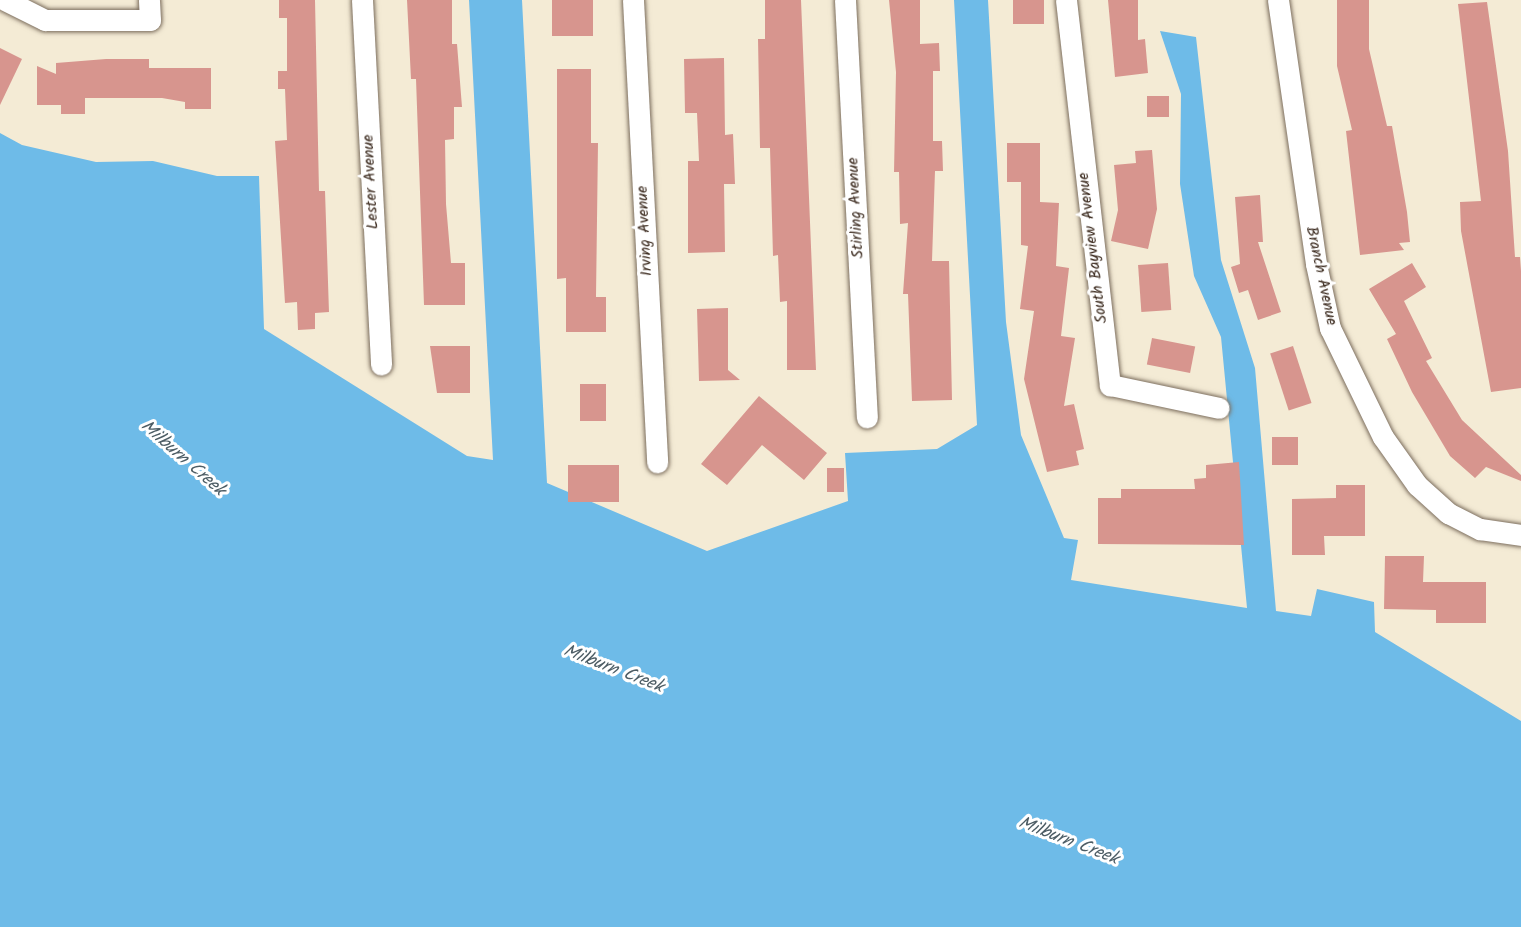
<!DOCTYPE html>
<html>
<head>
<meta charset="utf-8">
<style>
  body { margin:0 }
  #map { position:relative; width:1521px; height:927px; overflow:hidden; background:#f4ebd5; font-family:Kalam,sans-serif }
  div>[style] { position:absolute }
  .water>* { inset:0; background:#6ebbe8 }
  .building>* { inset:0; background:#d7958e; transform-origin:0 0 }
  .roads { filter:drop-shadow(0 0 2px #7c6e5e) drop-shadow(0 0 2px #7c6e5e) }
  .minor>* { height:21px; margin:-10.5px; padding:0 10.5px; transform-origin:10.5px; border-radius:10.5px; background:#fff }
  span { translate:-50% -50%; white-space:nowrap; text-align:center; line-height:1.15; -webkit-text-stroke:6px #fff; paint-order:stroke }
  .street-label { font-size:16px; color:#3b2a1e }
  .water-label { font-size:18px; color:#4d5d65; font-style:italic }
</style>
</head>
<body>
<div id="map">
  <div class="water">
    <i style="clip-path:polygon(469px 0,522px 0,547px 483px,707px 551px,848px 501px,845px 453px,937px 449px,977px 425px,954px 0,988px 0,1006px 322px,1021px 435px,1064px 538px,1078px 540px,1071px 580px,1247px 608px,1221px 337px,1194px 276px,1180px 184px,1181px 94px,1160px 31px,1196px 37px,1221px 260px,1255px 368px,1276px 611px,1311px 616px,1317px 589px,1374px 602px,1375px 632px,1521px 721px,1521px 927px,0 927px,0 133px,22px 145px,96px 162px,153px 161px,217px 176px,259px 176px,264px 329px,467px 456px,493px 460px)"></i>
  </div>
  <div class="building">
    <i style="clip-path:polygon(279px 0,315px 0,319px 191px,325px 191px,329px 312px,315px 313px,315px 329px,298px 330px,297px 302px,285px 303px,275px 141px,287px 140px,285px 89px,278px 89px,278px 71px,287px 71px,287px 18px,279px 18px)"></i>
    <i style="clip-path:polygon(407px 0,452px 0,452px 44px,457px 44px,462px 107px,454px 107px,454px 139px,445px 140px,446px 204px,451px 263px,465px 263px,465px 305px,424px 305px,416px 79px,411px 79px)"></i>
    <i style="left:552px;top:0;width:41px;height:36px"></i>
    <i style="clip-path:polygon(765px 0,801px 0,816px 370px,787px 370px,787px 301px,780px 302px,778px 255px,773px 256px,770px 148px,760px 148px,758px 39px,765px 39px)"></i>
    <i style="clip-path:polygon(889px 0,920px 0,920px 44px,939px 43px,940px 71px,933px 71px,933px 141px,942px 141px,943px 171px,935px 171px,932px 261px,949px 261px,952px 400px,912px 401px,908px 294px,903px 294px,908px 223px,900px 224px,899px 172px,894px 172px,896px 72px)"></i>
    <i style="left:1013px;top:0;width:31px;height:24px"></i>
    <i style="clip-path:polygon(1108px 0,1138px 0,1138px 40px,1145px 39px,1148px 73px,1115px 77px)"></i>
    <i style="clip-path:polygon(1337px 0,1369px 0,1369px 49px,1387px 126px,1392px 126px,1407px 212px,1410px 242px,1399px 243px,1404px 250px,1360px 255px,1346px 131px,1352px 130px,1337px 66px)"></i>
    <i style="clip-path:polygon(1487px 2px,1508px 151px,1515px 257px,1520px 257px,1521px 271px,1521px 388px,1491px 392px,1461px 231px,1460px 202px,1481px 201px,1458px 4px)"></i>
    <i style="clip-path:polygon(0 48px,22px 59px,0 105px)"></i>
    <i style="clip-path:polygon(724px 58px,725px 135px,733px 134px,735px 184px,724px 184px,725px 252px,688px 253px,688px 161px,699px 161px,697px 113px,685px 113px,684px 59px)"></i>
    <i style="clip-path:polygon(106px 59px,149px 59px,149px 68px,211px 68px,211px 109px,185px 109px,185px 102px,162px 98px,85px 98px,85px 114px,61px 114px,61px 105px,37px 105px,37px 66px,56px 74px,56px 63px)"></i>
    <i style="clip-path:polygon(557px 69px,591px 69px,591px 143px,598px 143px,596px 297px,606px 297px,606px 332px,566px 332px,566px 278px,557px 279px)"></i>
    <i style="left:1147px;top:96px;width:22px;height:21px"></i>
    <i style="clip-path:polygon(1007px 143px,1040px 143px,1040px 202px,1059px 203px,1056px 266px,1069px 268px,1061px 336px,1075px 338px,1064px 406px,1074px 404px,1084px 449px,1076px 451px,1079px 465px,1047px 472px,1024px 379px,1034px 311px,1020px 309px,1028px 246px,1021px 245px,1021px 182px,1007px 182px)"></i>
    <i style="clip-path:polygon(1152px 150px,1157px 209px,1148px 249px,1111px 241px,1118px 210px,1114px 165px,1136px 163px,1135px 151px)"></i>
    <i style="clip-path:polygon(1260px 195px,1263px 242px,1258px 242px,1281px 312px,1258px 320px,1248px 290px,1239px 293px,1231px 267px,1240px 264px,1235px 197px)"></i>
    <i style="left:1168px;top:263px;width:47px;height:30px;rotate:86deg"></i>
    <i style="clip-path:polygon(1412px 263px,1426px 287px,1404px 301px,1432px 358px,1426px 361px,1462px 420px,1521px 475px,1521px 481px,1486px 467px,1475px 478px,1450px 456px,1412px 392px,1387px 339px,1396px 334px,1369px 289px)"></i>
    <i style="clip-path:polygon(728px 308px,728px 370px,740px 380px,699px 381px,697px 309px)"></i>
    <i style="left:1152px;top:338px;width:44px;height:27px;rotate:11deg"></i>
    <i style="clip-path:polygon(430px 346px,470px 346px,470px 393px,437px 393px)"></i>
    <i style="left:1293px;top:346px;width:60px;height:24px;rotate:72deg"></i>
    <i style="left:580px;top:384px;width:26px;height:37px"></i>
    <i style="clip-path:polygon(759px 396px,827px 453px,804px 480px,762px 445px,727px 485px,701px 464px)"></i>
    <i style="left:1272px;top:437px;width:26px;height:28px"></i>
    <i style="clip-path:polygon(1239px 462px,1244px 545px,1098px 544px,1098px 498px,1121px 498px,1121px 489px,1195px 489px,1194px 479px,1206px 478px,1206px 465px)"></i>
    <i style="left:568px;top:465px;width:51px;height:37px"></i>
    <i style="left:827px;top:468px;width:17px;height:24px"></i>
    <i style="clip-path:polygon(1336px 485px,1365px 485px,1365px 536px,1324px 536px,1325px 555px,1292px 555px,1292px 499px,1336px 498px)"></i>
    <i style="clip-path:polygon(1385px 556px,1424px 556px,1423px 582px,1486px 582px,1486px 623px,1436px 623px,1436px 610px,1384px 609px)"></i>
  </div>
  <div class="roads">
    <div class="minor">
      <i style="left:5px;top:0;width:45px;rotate:26.6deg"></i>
      <i style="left:45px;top:20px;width:105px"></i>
      <i style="left:150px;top:20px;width:20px;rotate:-93deg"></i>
      <i style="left:362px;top:0;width:365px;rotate:87deg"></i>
      <i style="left:633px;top:0;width:463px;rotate:87deg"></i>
      <i style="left:845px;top:0;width:418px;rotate:87deg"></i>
      <i style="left:1066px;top:0;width:388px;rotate:83.5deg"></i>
      <i style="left:1110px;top:385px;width:111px;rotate:11.9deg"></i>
      <i style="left:1278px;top:0;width:267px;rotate:81.8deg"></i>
      <i style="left:1316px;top:264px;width:66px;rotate:77.7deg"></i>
      <i style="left:1330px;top:328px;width:121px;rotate:64.1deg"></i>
      <i style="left:1383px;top:437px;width:59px;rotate:54.7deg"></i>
      <i style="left:1417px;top:485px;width:42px;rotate:42.1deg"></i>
      <i style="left:1448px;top:513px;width:36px;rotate:27deg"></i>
      <i style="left:1480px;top:529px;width:41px;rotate:8.3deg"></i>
    </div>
  </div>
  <div class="street-label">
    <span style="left:371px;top:182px;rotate:-93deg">Lester Avenue</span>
    <span style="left:856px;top:208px;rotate:-93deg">Stirling Avenue</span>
    <span style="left:645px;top:231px;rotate:-93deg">Irving Avenue</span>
    <span style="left:1093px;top:248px;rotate:-97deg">South Bayview Avenue</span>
    <span style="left:1321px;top:276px;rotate:78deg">Branch Avenue</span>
  </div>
  <div class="water-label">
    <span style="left:182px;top:459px;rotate:41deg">Milburn Creek</span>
    <span style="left:613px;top:670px;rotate:21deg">Milburn Creek</span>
    <span style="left:1068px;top:842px;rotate:21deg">Milburn Creek</span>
  </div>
</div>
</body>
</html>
